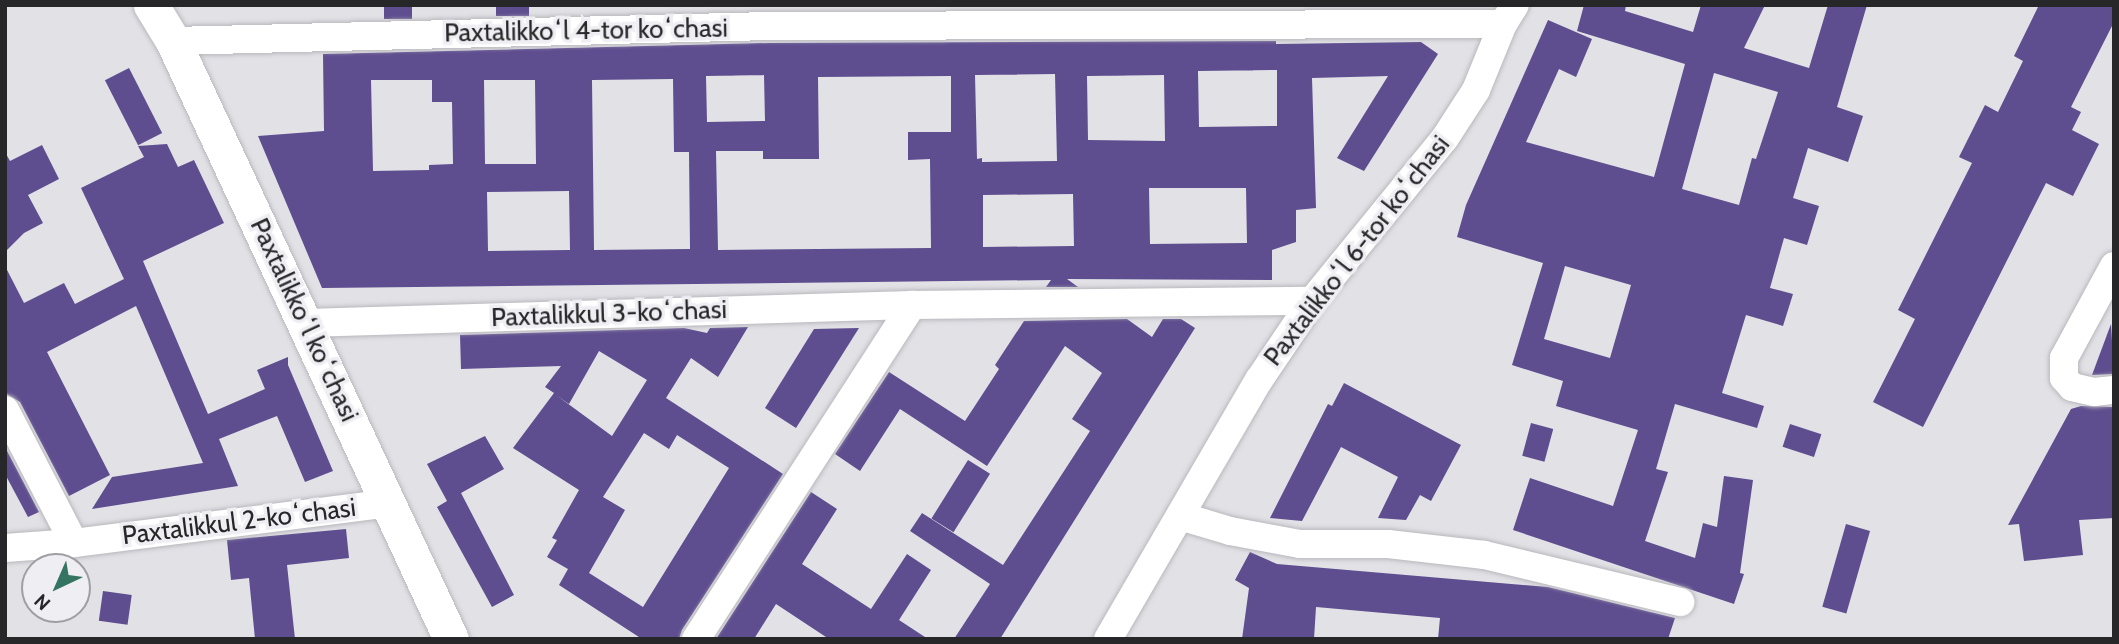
<!DOCTYPE html>
<html>
<head>
<meta charset="utf-8">
<style>
  body { margin:0 }
  #map { position:relative; width:2119px; height:644px; overflow:hidden; background:#e1e1e6; font-family:Cabin,sans-serif }
  div>[style] { position:absolute }
  .building>* { inset:0; background:#5e4d8f; transform-origin:0 0 }
  .roads { filter:drop-shadow(0 0 2px #b8b8bd) drop-shadow(0 0 2px #b8b8bd) }
  .minor>* { height:28px; margin:-14px; padding:0 14px; transform-origin:14px; border-radius:14px; background:#fff }
  .tertiary>* { height:35px; margin:-17.5px; padding:0 17.5px; transform-origin:17.5px; border-radius:17.5px; background:#fff }
  span { translate:-50% -50%; white-space:nowrap; text-align:center; line-height:1.15; -webkit-text-stroke:7px #efeef3; paint-order:stroke }
  .street-label { font-size:26px; color:#272729 }
  .frame { position:absolute; inset:0; border:7px solid #272729; pointer-events:none }
  .north { position:absolute; left:21px; top:553px; width:70px; height:70px; box-sizing:border-box; background:#efeef3; border:2px solid #9f9ea2; border-radius:50%; rotate:224deg; font-size:19px; font-weight:700; line-height:28px; text-align:center; color:#272729 }
  .north::after { content:''; display:block; margin:auto; width:24px; height:32px; background:#357461; clip-path:polygon(50% 0,100% 100%,50% 72%,0 100%) }
</style>
</head>
<body>
<div id="map">
  <div class="building">
    <i style="left:384px;top:5px;width:28px;height:14px"></i>
    <i style="left:496px;top:5px;width:33px;height:11px"></i>
    <i style="clip-path:polygon(evenodd,1584px 5px,1626px 5px,1625px 11px,1693px 32px,1701px 5px,1765px 5px,1744px 48px,1809px 68px,1828px 5px,1867px 5px,1837px 107px,1863px 116px,1848px 162px,1808px 148px,1793px 198px,1819px 206px,1807px 245px,1784px 238px,1770px 288px,1793px 294px,1783px 326px,1746px 315px,1722px 393px,1764px 406px,1757px 428px,1675px 404px,1656px 469px,1668px 472px,1645px 541px,1695px 558px,1703px 523px,1717px 527px,1724px 476px,1753px 480px,1740px 573px,1744px 574px,1734px 604px,1513px 530px,1530px 478px,1613px 506px,1638px 430px,1556px 406px,1563px 381px,1512px 365px,1543px 263px,1457px 237px,1466px 205px,1548px 20px,1592px 39px,1576px 77px,1559px 69px,1526px 142px,1654px 177px,1685px 64px,1577px 31px,1584px 5px,1714px 73px,1778px 92px,1756px 159px,1752px 158px,1739px 205px,1682px 189px,1714px 73px,1584px 5px,1565px 266px,1631px 285px,1610px 358px,1544px 339px,1565px 266px)"></i>
    <i style="clip-path:polygon(2039px 5px,2114px 5px,2114px 22px,2071px 107px,2081px 112px,2072px 130px,2099px 144px,2073px 196px,2046px 183px,1923px 427px,1873px 402px,1915px 319px,1898px 310px,1972px 163px,1959px 157px,1985px 105px,1998px 112px,2023px 61px,2014px 56px)"></i>
    <i style="clip-path:polygon(evenodd,1276px 41px,1276px 44px,1421px 42px,1438px 54px,1364px 171px,1337px 158px,1388px 76px,1312px 78px,1316px 208px,1296px 210px,1296px 242px,1272px 250px,1272px 280px,1067px 279px,1078px 287px,1046px 287px,1051px 280px,322px 288px,258px 136px,324px 131px,323px 54px,769px 43px,1276px 41px,1277px 70px,1277px 126px,1199px 127px,1198px 71px,1277px 70px,1276px 41px,1055px 74px,1057px 161px,982px 162px,982px 158px,977px 159px,975px 75px,1055px 74px,1276px 41px,764px 75px,765px 121px,707px 122px,706px 76px,764px 75px,1276px 41px,1164px 75px,1165px 141px,1088px 140px,1087px 76px,1164px 75px,1276px 41px,951px 76px,951px 132px,908px 132px,908px 160px,930px 159px,931px 248px,718px 250px,716px 151px,763px 151px,763px 159px,819px 159px,818px 77px,951px 76px,1276px 41px,673px 79px,674px 152px,689px 152px,690px 249px,594px 250px,592px 80px,673px 79px,1276px 41px,371px 80px,432px 80px,432px 102px,452px 102px,453px 164px,429px 165px,429px 170px,373px 171px,371px 80px,1276px 41px,484px 80px,535px 80px,536px 164px,485px 164px,484px 80px,1276px 41px,1149px 188px,1246px 188px,1247px 243px,1150px 244px,1149px 188px,1276px 41px,569px 191px,570px 250px,488px 251px,487px 192px,569px 191px,1276px 41px,1073px 194px,1074px 246px,983px 247px,983px 195px,1073px 194px)"></i>
    <i style="left:129px;top:68px;width:73px;height:27px;rotate:63deg"></i>
    <i style="clip-path:polygon(167px 144px,178px 167px,194px 160px,224px 223px,143px 261px,208px 414px,265px 389px,257px 370px,288px 357px,288px 365px,333px 471px,305px 482px,277px 416px,219px 439px,238px 486px,92px 509px,112px 477px,203px 463px,136px 306px,47px 352px,110px 475px,69px 496px,20px 402px,5px 393px,5px 266px,24px 303px,64px 283px,75px 304px,124px 279px,81px 188px,144px 157px,138px 146px)"></i>
    <i style="clip-path:polygon(42px 145px,59px 179px,28px 195px,43px 223px,24px 233px,5px 252px,5px 152px,10px 161px)"></i>
    <i style="clip-path:polygon(1127px 319px,1152px 337px,1163px 319px,1181px 319px,1195px 328px,1000px 639px,954px 639px,990px 584px,910px 531px,922px 513px,1003px 565px,1090px 431px,1072px 419px,1102px 373px,1065px 346px,987px 466px,900px 409px,860px 471px,835px 454px,889px 372px,965px 421px,999px 369px,995px 365px,1024px 321px)"></i>
    <i style="clip-path:polygon(2111px 324px,2114px 374px,2092px 375px)"></i>
    <i style="clip-path:polygon(evenodd,748px 327px,718px 377px,691px 358px,666px 398px,783px 474px,682px 630px,679px 639px,642px 639px,559px 585px,568px 569px,547px 557px,557px 540px,552px 538px,579px 490px,513px 448px,554px 393px,545px 387px,561px 366px,461px 369px,460px 335px,684px 328px,707px 333px,710px 328px,748px 327px,599px 351px,647px 380px,612px 436px,556px 395px,569px 404px,599px 351px,748px 327px,644px 433px,669px 449px,677px 435px,729px 468px,643px 607px,589px 573px,625px 510px,603px 497px,644px 433px)"></i>
    <i style="clip-path:polygon(859px 328px,796px 428px,765px 408px,814px 329px)"></i>
    <i style="clip-path:polygon(1344px 383px,1461px 445px,1431px 501px,1420px 495px,1406px 520px,1378px 518px,1398px 477px,1341px 447px,1302px 521px,1270px 518px,1328px 404px,1332px 406px)"></i>
    <i style="clip-path:polygon(2081px 406px,2114px 407px,2114px 518px,2079px 520px,2083px 555px,2024px 561px,2019px 524px,2008px 525px,2071px 409px)"></i>
    <i style="left:1531px;top:423px;width:23px;height:34px;rotate:15deg"></i>
    <i style="left:1790px;top:424px;width:33px;height:24px;rotate:18deg"></i>
    <i style="clip-path:polygon(485px 436px,504px 469px,461px 493px,514px 595px,492px 607px,437px 507px,447px 501px,427px 464px)"></i>
    <i style="clip-path:polygon(5px 447px,39px 512px,28px 517px,5px 474px)"></i>
    <i style="left:968px;top:460px;width:26px;height:69px;rotate:32deg"></i>
    <i style="clip-path:polygon(811px 492px,837px 509px,802px 564px,871px 609px,907px 554px,931px 570px,899px 620px,928px 639px,829px 639px,776px 604px,754px 639px,716px 639px)"></i>
    <i style="left:1846px;top:524px;width:25px;height:86px;rotate:16deg"></i>
    <i style="clip-path:polygon(346px 529px,349px 558px,287px 565px,295px 639px,255px 639px,249px 578px,231px 580px,227px 540px)"></i>
    <i style="clip-path:polygon(1250px 552px,1277px 564px,1548px 587px,1675px 618px,1668px 639px,1438px 639px,1440px 618px,1316px 607px,1314px 639px,1242px 639px,1249px 588px,1235px 580px)"></i>
    <i style="left:103px;top:591px;width:29px;height:30px;rotate:8deg"></i>
  </div>
  <div class="roads">
    <div class="minor">
      <i style="left:173px;top:41px;width:596px;rotate:-1.44deg"></i>
      <i style="left:769px;top:26px;width:734px;rotate:-0.16deg"></i>
      <i style="left:2114px;top:266px;width:105px;rotate:118.5deg"></i>
      <i style="left:2064px;top:358px;width:20px;rotate:90deg"></i>
      <i style="left:2064px;top:378px;width:12px;rotate:48deg"></i>
      <i style="left:2072px;top:387px;width:23px;rotate:13deg"></i>
      <i style="left:2094px;top:392px;width:20px;rotate:-6deg"></i>
      <i style="left:306px;top:323px;width:606px;rotate:-1.7deg"></i>
      <i style="left:912px;top:305px;width:400px;rotate:-0.6deg"></i>
      <i style="left:5px;top:410px;width:150px;rotate:62.6deg"></i>
      <i style="left:1180px;top:516px;width:52px;rotate:16.7deg"></i>
      <i style="left:1230px;top:531px;width:71px;rotate:10.5deg"></i>
      <i style="left:1300px;top:544px;width:88px"></i>
      <i style="left:1388px;top:544px;width:97px;rotate:6.5deg"></i>
      <i style="left:1484px;top:555px;width:202px;rotate:13.5deg"></i>
      <i style="left:5px;top:548px;width:69px;rotate:-4.1deg"></i>
      <i style="left:74px;top:543px;width:318px;rotate:-7.2deg"></i>
      <i style="left:696px;top:639px;width:398px;rotate:-57.1deg"></i>
      <i style="left:1108px;top:639px;width:300px;rotate:-59.8deg"></i>
      <i style="left:1259px;top:380px;width:95px;rotate:-56.1deg"></i>
      <i style="left:1312px;top:301px;width:210px;rotate:-50.8deg"></i>
      <i style="left:1445px;top:138px;width:57px;rotate:-57.1deg"></i>
      <i style="left:1476px;top:90px;width:71px;rotate:-67.8deg"></i>
      <i style="left:1503px;top:24px;width:22px;rotate:-58deg"></i>
    </div>
    <div class="tertiary">
      <i style="left:151px;top:5px;width:42px;rotate:58.6deg"></i>
      <i style="left:173px;top:41px;width:659px;rotate:65.07deg"></i>
    </div>
  </div>
  <div class="street-label">
    <span style="left:586px;top:31px;rotate:-1deg">Paxtalikkoʻl 4-tor koʻchasi</span>
    <span style="left:1357px;top:251px;rotate:-52deg">Paxtalikkoʻl 6-tor koʻchasi</span>
    <span style="left:609px;top:314px;rotate:-2deg">Paxtalikkul 3-koʻchasi</span>
    <span style="left:304px;top:320px;rotate:65deg">Paxtalikkoʻl koʻchasi</span>
    <span style="left:239px;top:522px;rotate:-7deg">Paxtalikkul 2-koʻchasi</span>
  </div>
  <div class="frame"></div>
  <div class="north">N</div>
</div>
</body>
</html>
